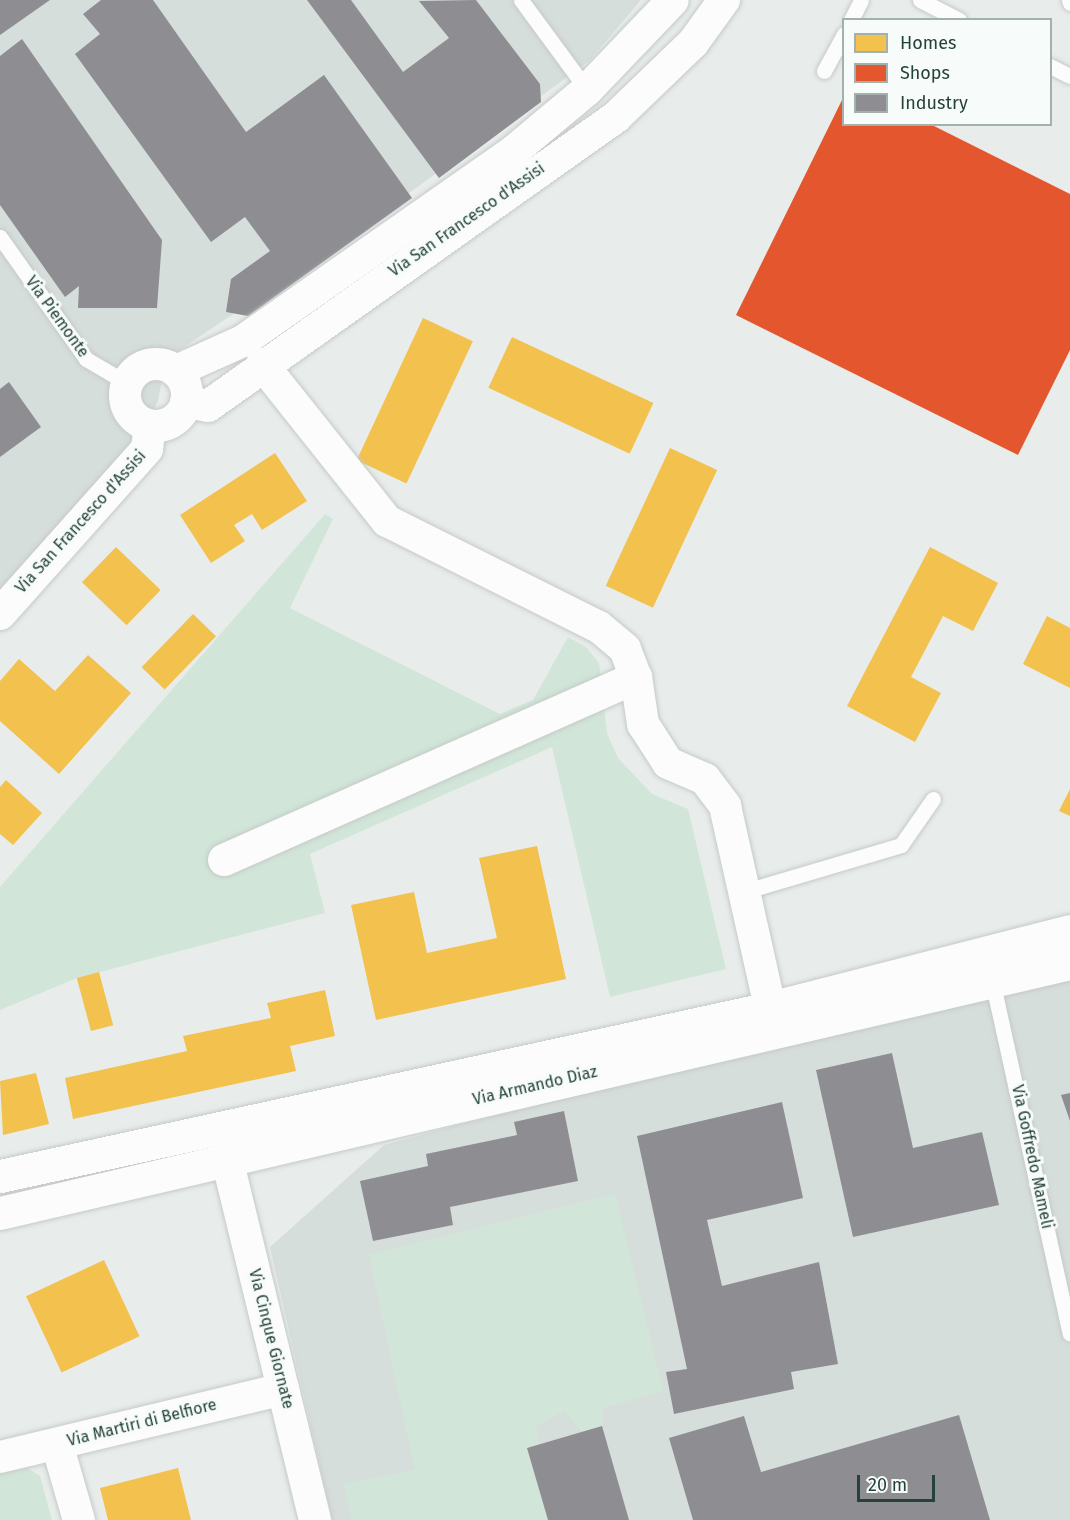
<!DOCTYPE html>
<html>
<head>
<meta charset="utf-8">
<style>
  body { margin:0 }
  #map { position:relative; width:1070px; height:1520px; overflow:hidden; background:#e8edeb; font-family:"Fira Sans",sans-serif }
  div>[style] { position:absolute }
  .built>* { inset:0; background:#d6dedb }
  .green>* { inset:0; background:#d1e6d8 }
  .homes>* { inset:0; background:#f2c14e; transform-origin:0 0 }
  .shops>* { inset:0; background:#e4572e }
  .industry>* { inset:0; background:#8d8d92 }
  .roads { filter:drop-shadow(0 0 2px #c5cac8) drop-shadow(0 0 2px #c5cac8) }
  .lane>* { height:15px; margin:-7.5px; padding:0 7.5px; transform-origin:7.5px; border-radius:7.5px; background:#fcfcfc }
  .street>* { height:32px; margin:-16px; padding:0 16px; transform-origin:16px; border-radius:16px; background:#fcfcfc }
  .street>.ring { margin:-16px; padding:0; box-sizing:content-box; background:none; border:32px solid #fcfcfc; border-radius:50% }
  .secondary>* { height:33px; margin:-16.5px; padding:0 16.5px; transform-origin:16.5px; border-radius:16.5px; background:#fcfcfc }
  span { translate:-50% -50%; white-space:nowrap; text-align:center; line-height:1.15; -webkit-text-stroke:6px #f7fbf9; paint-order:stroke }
  .street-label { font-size:16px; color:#24423a }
  .legend { position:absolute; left:842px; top:18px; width:210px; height:108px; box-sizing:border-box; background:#f7fbf9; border:2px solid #a3b1ad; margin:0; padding:8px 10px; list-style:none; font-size:18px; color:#24423a }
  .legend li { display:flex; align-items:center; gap:12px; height:30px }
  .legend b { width:30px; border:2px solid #a3b1ad }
  .scale { position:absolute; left:857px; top:1475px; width:78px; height:27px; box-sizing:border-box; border:3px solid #24423a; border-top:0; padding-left:8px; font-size:18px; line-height:21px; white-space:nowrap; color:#24423a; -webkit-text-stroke:4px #f7fbf9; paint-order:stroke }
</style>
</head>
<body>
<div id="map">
  <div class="built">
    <i style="clip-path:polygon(0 0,641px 0,589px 61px,363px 227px,166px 359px,158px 401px,122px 468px,0 604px)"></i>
    <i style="clip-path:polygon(1070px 960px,1070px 1520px,332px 1520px,270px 1247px,384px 1145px)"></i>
  </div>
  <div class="green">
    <i style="clip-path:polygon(325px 514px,333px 519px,290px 608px,500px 714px,533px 700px,568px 637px,586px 647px,599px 663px,607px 733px,618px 758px,652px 794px,688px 809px,726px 969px,610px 997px,552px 747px,310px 854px,325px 913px,77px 978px,0 1010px,0 887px)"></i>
    <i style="clip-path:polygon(615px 1194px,663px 1391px,602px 1408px,602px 1426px,583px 1432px,564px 1411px,536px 1426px,548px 1520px,352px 1520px,344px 1484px,415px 1470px,369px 1255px)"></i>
    <i style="clip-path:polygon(21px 1464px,40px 1476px,52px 1520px,0 1520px,0 1469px)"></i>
  </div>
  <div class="homes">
    <i style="left:423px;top:318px;width:55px;height:157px;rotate:25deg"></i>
    <i style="left:512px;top:337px;width:156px;height:56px;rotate:25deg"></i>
    <i style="left:670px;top:448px;width:52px;height:152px;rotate:25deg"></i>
    <i style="clip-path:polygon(275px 453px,307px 501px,262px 530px,252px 514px,234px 525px,245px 541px,211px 563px,180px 515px)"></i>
    <i style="left:116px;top:547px;width:62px;height:49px;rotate:44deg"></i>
    <i style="clip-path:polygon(930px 547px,998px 583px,973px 631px,943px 616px,911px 677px,941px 693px,915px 742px,847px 706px)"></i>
    <i style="left:193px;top:614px;width:32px;height:74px;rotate:44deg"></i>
    <i style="clip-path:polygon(1047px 616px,1070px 628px,1070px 688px,1023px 664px)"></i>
    <i style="clip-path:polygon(88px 655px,131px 693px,59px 774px,0 721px,0 681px,19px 659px,55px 691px)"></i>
    <i style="clip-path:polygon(6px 780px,42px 813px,13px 845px,0 834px,0 787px)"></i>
    <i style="clip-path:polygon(1070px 789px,1070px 816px,1059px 811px)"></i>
    <i style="clip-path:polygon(537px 846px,566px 979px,376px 1020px,351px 905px,414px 892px,427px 953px,497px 938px,479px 858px)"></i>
    <i style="left:99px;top:972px;width:55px;height:23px;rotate:75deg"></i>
    <i style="clip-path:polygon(325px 990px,335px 1036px,290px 1046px,296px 1071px,73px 1119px,65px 1078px,187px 1051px,183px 1036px,271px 1018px,267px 1003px)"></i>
    <i style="clip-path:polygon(36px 1073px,49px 1124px,3px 1135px,0 1081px)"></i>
    <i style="left:104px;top:1260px;width:84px;height:86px;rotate:65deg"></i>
    <i style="clip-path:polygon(178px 1468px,191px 1520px,108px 1520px,100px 1488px)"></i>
  </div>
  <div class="shops">
    <i style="clip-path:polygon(844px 96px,844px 124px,930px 124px,1070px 194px,1070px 350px,1018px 455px,736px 315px)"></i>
  </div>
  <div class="industry">
    <i style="clip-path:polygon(0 0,50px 0,0 35px)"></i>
    <i style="clip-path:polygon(101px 0,153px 0,246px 132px,324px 75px,412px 198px,248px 316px,226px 312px,231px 279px,270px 251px,245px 217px,211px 242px,75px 54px,100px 34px,83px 14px)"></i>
    <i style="clip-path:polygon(307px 0,351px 0,403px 72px,449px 38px,419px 1px,476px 0,540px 84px,541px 102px,439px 178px)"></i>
    <i style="clip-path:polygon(22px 39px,162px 240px,157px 308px,78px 308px,79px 286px,65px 297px,0 205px,0 56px)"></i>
    <i style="clip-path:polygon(9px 382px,41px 427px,0 457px,0 389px)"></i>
    <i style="clip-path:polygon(892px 1053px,913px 1148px,982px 1132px,999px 1205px,853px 1237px,816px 1070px)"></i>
    <i style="clip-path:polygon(1070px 1093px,1070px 1121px,1061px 1095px)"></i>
    <i style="clip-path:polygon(782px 1102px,803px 1198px,707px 1220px,722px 1286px,819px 1262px,838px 1364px,791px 1372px,794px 1389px,674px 1414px,666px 1372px,687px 1369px,637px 1136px)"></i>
    <i style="clip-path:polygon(564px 1111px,578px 1181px,450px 1207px,453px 1225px,373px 1241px,360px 1181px,428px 1166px,426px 1154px,517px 1135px,514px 1122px)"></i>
    <i style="clip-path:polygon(959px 1415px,990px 1520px,693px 1520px,669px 1438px,744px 1416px,761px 1472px)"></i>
    <i style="clip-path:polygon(602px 1426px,629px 1520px,548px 1520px,527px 1448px)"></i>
  </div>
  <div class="roads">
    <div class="lane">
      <i style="left:521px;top:0;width:112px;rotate:53.7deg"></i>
      <i style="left:920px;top:0;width:44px;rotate:27.1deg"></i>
      <i style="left:1069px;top:0;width:3px;rotate:72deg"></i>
      <i style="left:851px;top:20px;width:22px;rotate:-63deg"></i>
      <i style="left:1050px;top:66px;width:22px;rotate:27deg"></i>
      <i style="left:824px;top:71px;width:42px;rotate:-61.6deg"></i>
      <i style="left:0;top:237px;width:149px;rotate:54.8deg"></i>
      <i style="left:86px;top:359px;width:48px;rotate:30.3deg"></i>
      <i style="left:746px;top:891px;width:162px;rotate:-16.5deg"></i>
      <i style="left:901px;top:845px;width:56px;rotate:-55.2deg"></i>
      <i style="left:992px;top:980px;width:362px;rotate:77.6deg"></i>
    </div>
    <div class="street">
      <i class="ring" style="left:125px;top:364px;width:30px;height:30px"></i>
      <i style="left:262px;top:364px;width:201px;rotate:51.5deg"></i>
      <i style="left:387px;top:521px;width:237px;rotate:26.6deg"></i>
      <i style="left:599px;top:627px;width:34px;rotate:40deg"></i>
      <i style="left:625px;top:649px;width:30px;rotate:69deg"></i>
      <i style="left:636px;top:677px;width:48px;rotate:81.5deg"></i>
      <i style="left:643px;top:724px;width:46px;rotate:57.3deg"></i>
      <i style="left:668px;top:763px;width:40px;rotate:23.4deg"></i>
      <i style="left:705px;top:779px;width:34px;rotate:53deg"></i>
      <i style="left:725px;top:806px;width:207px;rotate:77.4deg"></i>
      <i style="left:176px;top:371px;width:73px;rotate:-24.1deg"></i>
      <i style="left:243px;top:341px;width:331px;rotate:-35deg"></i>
      <i style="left:514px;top:151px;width:95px;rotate:-39.9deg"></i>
      <i style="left:587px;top:90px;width:124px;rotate:-46.3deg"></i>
      <i style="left:186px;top:402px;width:22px;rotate:10deg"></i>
      <i style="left:208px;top:406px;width:500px;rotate:-35.3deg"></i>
      <i style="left:616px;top:117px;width:107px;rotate:-43.9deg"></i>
      <i style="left:693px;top:43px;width:53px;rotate:-54.2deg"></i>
      <i style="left:0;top:614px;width:221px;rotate:-48.3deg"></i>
      <i style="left:147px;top:449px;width:23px;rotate:-83deg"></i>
      <i style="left:224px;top:860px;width:451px;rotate:-23.9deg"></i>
      <i style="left:227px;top:1159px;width:372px;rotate:76.3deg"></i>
      <i style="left:57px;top:1444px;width:79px;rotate:73.9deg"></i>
      <i style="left:0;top:1457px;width:291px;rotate:-13.5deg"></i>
    </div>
    <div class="secondary">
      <i style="left:0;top:1176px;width:788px;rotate:-12.31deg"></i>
      <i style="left:770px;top:1008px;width:310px;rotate:-14.4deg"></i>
      <i style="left:0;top:1213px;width:1099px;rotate:-13.15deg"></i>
    </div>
  </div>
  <div class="street-label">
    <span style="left:467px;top:220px;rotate:-35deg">Via San Francesco d'Assisi</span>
    <span style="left:57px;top:317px;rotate:54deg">Via Piemonte</span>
    <span style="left:81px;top:522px;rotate:-48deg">Via San Francesco d'Assisi</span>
    <span style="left:535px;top:1086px;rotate:-13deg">Via Armando Diaz</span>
    <span style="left:1032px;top:1157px;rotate:78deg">Via Goffredo Mameli</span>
    <span style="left:271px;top:1339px;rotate:76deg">Via Cinque Giornate</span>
    <span style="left:142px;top:1423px;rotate:-14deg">Via Martiri di Belfiore</span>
  </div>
  <ul class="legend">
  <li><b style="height:16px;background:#f2c14e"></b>Homes</li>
  <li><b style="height:16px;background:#e4572e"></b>Shops</li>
  <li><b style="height:16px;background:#8d8d92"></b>Industry</li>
  </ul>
  <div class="scale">20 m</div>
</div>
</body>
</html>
